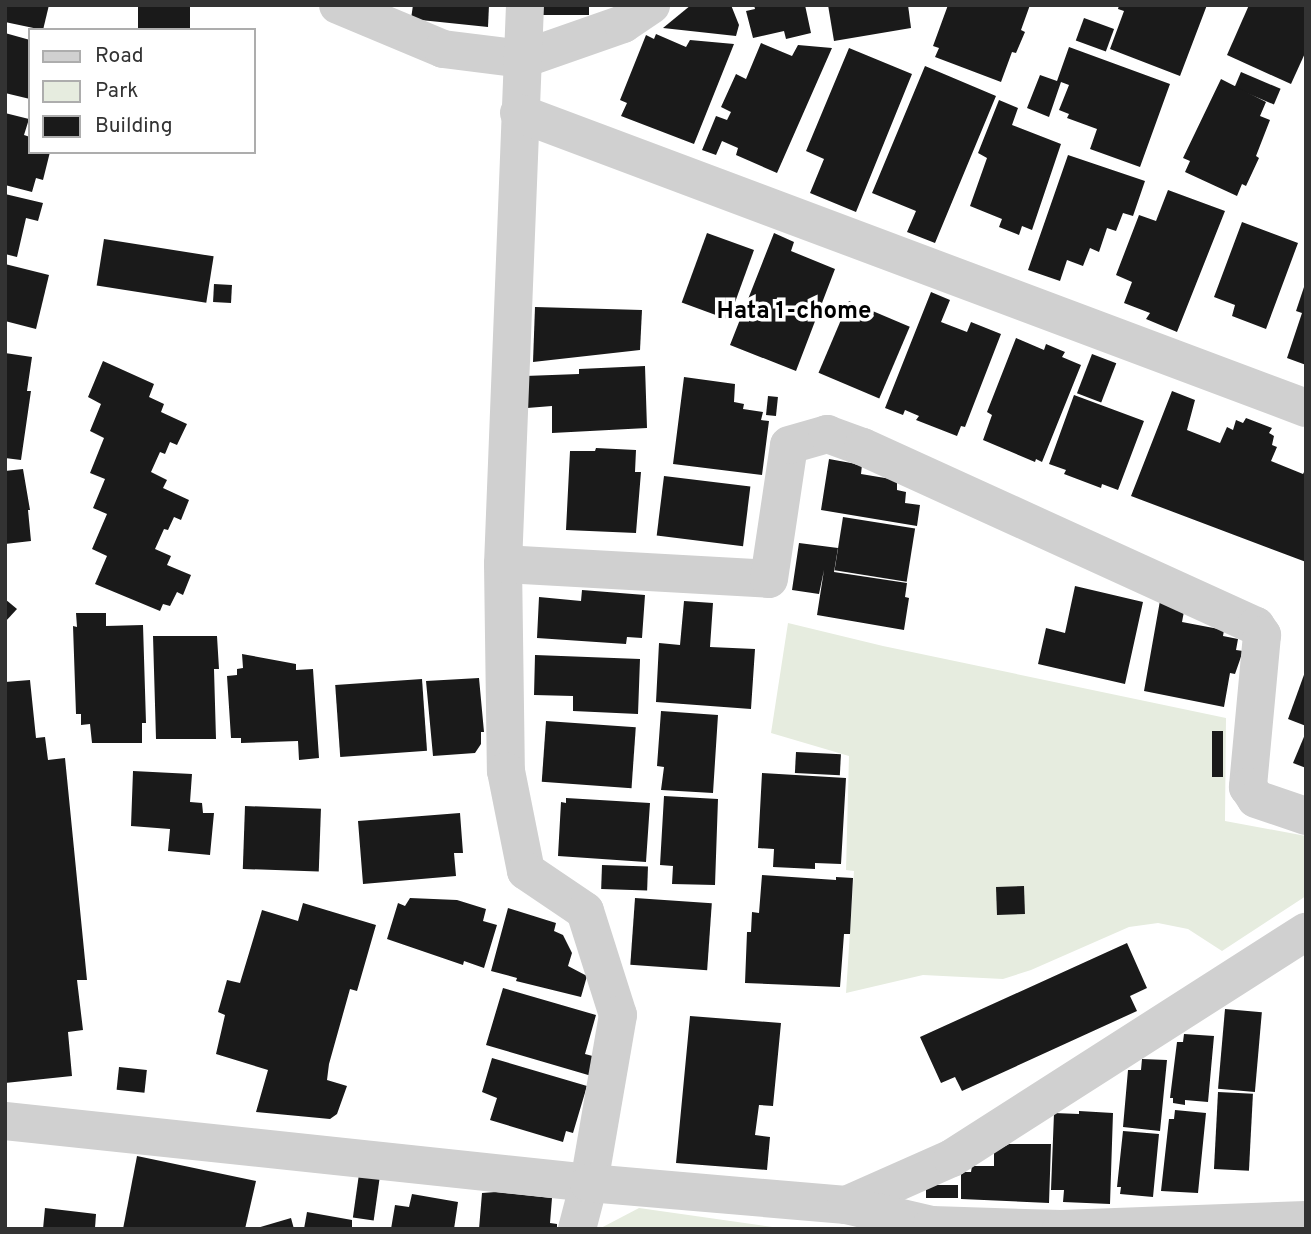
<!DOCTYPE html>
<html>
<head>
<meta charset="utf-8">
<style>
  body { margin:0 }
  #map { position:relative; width:1311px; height:1234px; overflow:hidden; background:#fff; font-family:Overpass,sans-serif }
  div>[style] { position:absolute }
  .green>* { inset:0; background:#e6ecdf }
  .building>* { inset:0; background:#1a1a1a; transform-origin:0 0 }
  .minor>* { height:38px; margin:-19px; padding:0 19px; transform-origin:19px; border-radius:19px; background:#d0d0d0 }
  span { translate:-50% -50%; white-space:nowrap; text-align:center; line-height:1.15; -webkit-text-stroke:7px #fff; paint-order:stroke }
  .neighbourhood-label { font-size:24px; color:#000; font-weight:700 }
  .frame { position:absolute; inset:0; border:7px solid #333; pointer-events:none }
  .legend { position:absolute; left:28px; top:28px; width:228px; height:126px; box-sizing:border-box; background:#fff; border:2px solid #adadad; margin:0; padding:9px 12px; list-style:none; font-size:21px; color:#333 }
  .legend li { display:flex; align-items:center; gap:14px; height:35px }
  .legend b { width:35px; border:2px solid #adadad }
</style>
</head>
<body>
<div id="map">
  <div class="green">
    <i style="clip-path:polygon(788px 623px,883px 646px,1226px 718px,1225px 821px,1306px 836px,1306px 896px,1222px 951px,1188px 929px,1158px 923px,1129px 927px,1031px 970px,1003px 979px,923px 975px,846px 993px,854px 871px,846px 870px,849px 756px,771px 733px)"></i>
    <i style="clip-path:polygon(639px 1208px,786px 1229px,599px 1229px)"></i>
  </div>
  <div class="building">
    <i style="clip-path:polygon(5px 5px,49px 5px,43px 30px,5px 22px)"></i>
    <i style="left:138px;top:5px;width:52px;height:25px"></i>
    <i style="clip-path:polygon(413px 5px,489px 5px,488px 27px,411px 19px)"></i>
    <i style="left:541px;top:5px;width:48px;height:10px"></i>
    <i style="clip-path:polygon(691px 5px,731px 5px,739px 25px,736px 36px,663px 28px)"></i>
    <i style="clip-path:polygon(754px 5px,805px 5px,811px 33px,786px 39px,784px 31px,753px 38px,746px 11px,755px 9px)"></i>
    <i style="clip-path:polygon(828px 5px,908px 5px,911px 28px,834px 41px)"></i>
    <i style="clip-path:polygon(948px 5px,1030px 5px,1021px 30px,1025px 32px,1016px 53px,1012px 52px,1001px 82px,935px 57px,939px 48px,933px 46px)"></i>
    <i style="clip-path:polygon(1119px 5px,1207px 5px,1180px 76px,1110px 49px,1124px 11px,1118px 9px)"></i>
    <i style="clip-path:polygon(1249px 5px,1306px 5px,1306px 51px,1291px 84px,1227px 55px)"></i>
    <i style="left:1084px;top:18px;width:32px;height:24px;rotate:20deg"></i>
    <i style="clip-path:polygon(5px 33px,30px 40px,30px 99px,5px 93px)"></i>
    <i style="clip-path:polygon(656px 34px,686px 47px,690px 40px,734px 44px,694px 144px,621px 116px,627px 103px,620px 100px,646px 35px,654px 39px)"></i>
    <i style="clip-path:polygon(761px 43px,792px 56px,798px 45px,832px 48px,777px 173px,736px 155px,738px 148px,722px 141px,716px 155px,702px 150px,716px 116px,727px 120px,731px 112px,721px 107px,736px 74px,746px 79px)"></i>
    <i style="clip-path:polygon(1069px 47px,1170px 84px,1140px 167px,1090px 149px,1097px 129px,1067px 118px,1069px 114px,1059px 110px,1069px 85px,1061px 82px,1049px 117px,1027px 108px,1040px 75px,1057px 81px)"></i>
    <i style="clip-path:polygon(849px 48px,912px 74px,856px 212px,810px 193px,824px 159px,806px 151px)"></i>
    <i style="clip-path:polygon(925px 66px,996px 96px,935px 243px,907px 232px,916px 211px,872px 193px)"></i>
    <i style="left:1241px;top:72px;width:43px;height:17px;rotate:23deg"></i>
    <i style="clip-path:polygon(1221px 79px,1266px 102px,1260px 116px,1270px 120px,1256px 156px,1259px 158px,1246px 186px,1242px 184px,1237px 196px,1185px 172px,1190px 161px,1183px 158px)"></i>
    <i style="clip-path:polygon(999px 100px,1018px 108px,1012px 125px,1061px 144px,1032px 230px,1022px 226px,1019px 235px,999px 227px,1002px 219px,970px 206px,987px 158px,978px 153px)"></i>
    <i style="clip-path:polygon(5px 113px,29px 119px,24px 135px,30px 137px,30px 152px,50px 152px,43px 180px,36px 178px,32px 192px,5px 185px)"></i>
    <i style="clip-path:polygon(1068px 155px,1145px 181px,1133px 216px,1123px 213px,1116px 231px,1107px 228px,1099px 252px,1090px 248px,1083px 266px,1067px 260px,1060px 281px,1028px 270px)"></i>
    <i style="clip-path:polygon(1168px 190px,1225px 211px,1177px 332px,1146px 319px,1150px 313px,1124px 303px,1132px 282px,1116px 275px,1139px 215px,1156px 221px)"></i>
    <i style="clip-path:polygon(5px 194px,43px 203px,38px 221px,26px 218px,17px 257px,5px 254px)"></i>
    <i style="clip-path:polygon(1242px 222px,1298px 243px,1266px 329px,1232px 316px,1235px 305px,1214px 297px)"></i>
    <i style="left:707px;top:233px;width:50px;height:74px;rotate:20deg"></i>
    <i style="clip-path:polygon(774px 233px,794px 242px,791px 251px,835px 269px,796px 371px,730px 345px)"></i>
    <i style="left:104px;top:239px;width:111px;height:47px;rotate:9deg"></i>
    <i style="clip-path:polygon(5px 264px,49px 275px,36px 329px,5px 321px)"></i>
    <i style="left:214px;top:284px;width:18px;height:18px;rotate:3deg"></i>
    <i style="clip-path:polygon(1305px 284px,1306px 284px,1306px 365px,1287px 358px,1302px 313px,1296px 311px)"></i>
    <i style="clip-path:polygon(931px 292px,950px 300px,941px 322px,967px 332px,971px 322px,1001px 334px,965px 427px,961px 426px,957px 436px,916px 420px,919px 416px,905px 410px,903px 415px,885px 408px)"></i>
    <i style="left:849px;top:301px;width:66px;height:78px;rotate:23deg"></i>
    <i style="clip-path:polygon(535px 307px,642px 310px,640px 350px,533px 362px)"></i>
    <i style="clip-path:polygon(1016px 338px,1044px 350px,1046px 344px,1065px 352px,1062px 357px,1081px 365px,1042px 462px,1036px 459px,1035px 462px,983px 440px,992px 415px,987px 412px)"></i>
    <i style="clip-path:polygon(5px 353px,32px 357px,27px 391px,31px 391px,21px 460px,5px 458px)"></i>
    <i style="left:1092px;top:354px;width:26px;height:42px;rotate:21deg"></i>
    <i style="clip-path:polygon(103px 361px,154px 384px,149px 397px,164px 404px,161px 412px,187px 424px,177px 445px,170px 442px,165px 454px,160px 452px,151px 472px,167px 480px,163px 488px,189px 500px,181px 520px,174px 517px,168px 530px,164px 529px,155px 549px,171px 556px,167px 565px,191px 575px,183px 595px,177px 592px,170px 606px,163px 604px,160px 611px,95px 584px,107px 556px,92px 549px,107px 514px,93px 508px,105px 479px,90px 473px,104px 438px,90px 431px,101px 404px,88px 397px)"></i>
    <i style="clip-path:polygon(645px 366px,647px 428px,552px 433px,552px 406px,527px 408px,525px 376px,579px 374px,579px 369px)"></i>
    <i style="clip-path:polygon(684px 377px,735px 384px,734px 402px,744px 404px,743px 409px,763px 412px,761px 420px,769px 421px,762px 475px,673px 464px)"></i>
    <i style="clip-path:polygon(1172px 391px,1195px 400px,1187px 430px,1220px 443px,1227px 427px,1233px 430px,1236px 420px,1243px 423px,1246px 418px,1272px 428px,1269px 433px,1274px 436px,1272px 445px,1277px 447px,1271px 461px,1303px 474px,1306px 468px,1306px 562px,1131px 496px)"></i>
    <i style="clip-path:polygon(1074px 395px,1144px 421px,1118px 490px,1102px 484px,1101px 488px,1064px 474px,1066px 470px,1049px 464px)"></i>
    <i style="left:768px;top:396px;width:10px;height:19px;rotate:6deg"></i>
    <i style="clip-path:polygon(596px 448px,636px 450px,635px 472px,641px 472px,636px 533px,566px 530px,570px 451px,595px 451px)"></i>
    <i style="clip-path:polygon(829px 459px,862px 465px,861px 474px,897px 480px,897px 490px,906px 492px,905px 503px,920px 505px,917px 526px,821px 510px)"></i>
    <i style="clip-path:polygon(23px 469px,30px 510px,28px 510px,31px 541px,5px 544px,5px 471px)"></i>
    <i style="left:664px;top:476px;width:87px;height:60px;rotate:7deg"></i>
    <i style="left:843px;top:517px;width:73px;height:54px;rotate:9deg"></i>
    <i style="clip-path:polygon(799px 543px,838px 548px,834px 572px,907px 583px,905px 597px,909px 598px,904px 630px,817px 615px,824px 570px,819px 594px,792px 590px)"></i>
    <i style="clip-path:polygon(1075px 586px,1143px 602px,1125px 684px,1038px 664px,1046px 628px,1065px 633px)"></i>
    <i style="clip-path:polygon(582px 590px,645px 595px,642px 638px,627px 637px,626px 644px,537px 638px,539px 597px,581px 601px)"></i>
    <i style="clip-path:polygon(1161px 595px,1185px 606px,1182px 622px,1224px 630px,1223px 636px,1238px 639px,1236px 650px,1243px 651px,1235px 674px,1230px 673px,1224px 707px,1144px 691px)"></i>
    <i style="clip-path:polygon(5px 599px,17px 609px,5px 622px)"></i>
    <i style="clip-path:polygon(684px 601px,713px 603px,710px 647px,755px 649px,751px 709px,656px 702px,659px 643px,680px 645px)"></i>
    <i style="clip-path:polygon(76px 613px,106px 613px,106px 626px,143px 625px,146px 723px,142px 723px,142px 743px,92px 743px,90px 724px,81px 725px,81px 714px,76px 714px,73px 626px,77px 627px)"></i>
    <i style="clip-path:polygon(153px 636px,217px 636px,219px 669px,214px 669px,216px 739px,156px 739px)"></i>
    <i style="clip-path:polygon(242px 654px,296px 664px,296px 670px,313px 669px,319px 758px,299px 760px,298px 741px,241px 743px,241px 738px,231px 738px,227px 676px,237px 675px,237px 669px,243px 668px)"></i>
    <i style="clip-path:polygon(535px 655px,640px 659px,638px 714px,573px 711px,573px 696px,534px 695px)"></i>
    <i style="clip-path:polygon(1305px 672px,1306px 672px,1306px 726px,1288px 719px)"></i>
    <i style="clip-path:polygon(479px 678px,484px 732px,481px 732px,481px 744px,475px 753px,433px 756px,426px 681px)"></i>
    <i style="left:422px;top:679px;width:72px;height:87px;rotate:86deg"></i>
    <i style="clip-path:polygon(30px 680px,36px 738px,45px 737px,48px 760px,65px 758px,87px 980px,77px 980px,83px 1030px,68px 1032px,72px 1076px,5px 1083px,5px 682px)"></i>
    <i style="clip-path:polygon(661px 711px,718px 715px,713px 793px,661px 790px,664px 767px,657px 766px)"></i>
    <i style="left:546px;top:721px;width:90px;height:61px;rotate:4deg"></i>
    <i style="left:1223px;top:731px;width:46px;height:11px;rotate:90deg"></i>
    <i style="clip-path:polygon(1306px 732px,1306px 768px,1293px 763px)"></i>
    <i style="left:796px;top:752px;width:45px;height:21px;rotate:3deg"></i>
    <i style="clip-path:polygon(133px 771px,192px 774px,190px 802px,202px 803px,203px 813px,214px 813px,210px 855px,168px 851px,170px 829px,131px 826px)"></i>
    <i style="clip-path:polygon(762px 773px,846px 778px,841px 864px,815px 863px,815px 869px,773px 867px,774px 849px,758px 848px)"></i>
    <i style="clip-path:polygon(664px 796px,718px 799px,715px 885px,672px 884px,673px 866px,660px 865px)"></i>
    <i style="clip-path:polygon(566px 798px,650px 803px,646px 862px,558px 856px,561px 802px,566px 803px)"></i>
    <i style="left:245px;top:806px;width:76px;height:63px;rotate:2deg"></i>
    <i style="clip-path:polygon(460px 813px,463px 853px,454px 853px,456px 876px,363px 884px,358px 821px)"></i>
    <i style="left:602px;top:865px;width:46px;height:24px;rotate:2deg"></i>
    <i style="clip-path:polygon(762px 875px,836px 880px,836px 877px,853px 878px,850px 934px,844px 934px,840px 987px,745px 983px,747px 932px,751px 932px,752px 912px,759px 913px)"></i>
    <i style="left:1024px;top:886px;width:28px;height:28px;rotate:88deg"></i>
    <i style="clip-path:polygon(410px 898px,457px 900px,486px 909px,483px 921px,497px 925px,484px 968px,464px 961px,463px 965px,387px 939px,398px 903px,405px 906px)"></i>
    <i style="left:635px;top:898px;width:77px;height:67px;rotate:4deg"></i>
    <i style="clip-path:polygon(303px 903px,376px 925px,357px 991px,350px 989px,329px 1064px,327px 1080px,347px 1086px,337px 1114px,330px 1119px,256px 1112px,268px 1070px,216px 1054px,225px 1015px,218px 1012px,227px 980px,240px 983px,262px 910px,298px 921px)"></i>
    <i style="clip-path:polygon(508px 908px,556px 923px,554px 931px,563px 935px,572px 953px,568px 966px,587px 976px,581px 997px,516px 981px,517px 978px,491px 971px)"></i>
    <i style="clip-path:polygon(1127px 943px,1147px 988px,1130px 996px,1137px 1011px,962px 1091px,955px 1077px,941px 1083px,920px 1037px)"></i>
    <i style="clip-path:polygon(503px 988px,596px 1015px,585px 1054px,600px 1058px,595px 1077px,486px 1045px)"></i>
    <i style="left:1225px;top:1009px;width:37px;height:80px;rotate:5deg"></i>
    <i style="clip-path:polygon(690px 1016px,781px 1023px,773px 1106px,759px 1105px,755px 1135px,770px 1137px,767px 1170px,676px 1163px)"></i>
    <i style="clip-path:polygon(1184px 1034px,1214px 1036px,1208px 1102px,1185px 1100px,1185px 1105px,1173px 1103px,1173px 1098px,1170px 1098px,1177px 1042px,1183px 1042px)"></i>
    <i style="clip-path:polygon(492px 1058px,587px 1086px,573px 1133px,566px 1131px,563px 1142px,490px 1120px,497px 1098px,482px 1092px)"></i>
    <i style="clip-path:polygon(1142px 1059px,1167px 1060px,1160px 1131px,1123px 1127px,1128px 1070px,1141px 1070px)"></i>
    <i style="left:119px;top:1067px;width:28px;height:23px;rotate:6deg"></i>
    <i style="left:1218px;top:1092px;width:35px;height:77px;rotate:3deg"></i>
    <i style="clip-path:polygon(1175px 1110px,1206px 1113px,1198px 1193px,1161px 1191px,1169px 1119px,1174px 1119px)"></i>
    <i style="clip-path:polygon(1079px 1111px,1113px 1113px,1110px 1204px,1063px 1202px,1064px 1190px,1051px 1190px,1054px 1113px,1079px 1114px)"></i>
    <i style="clip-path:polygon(1123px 1131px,1159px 1134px,1153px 1197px,1120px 1194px,1121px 1187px,1117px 1187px)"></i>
    <i style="clip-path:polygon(1009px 1144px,1051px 1144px,1049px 1203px,961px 1199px,961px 1172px,971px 1172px,972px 1166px,994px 1166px,994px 1152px)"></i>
    <i style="clip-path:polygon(137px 1156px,256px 1181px,245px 1229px,123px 1229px)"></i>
    <i style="left:359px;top:1174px;width:21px;height:44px;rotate:8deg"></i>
    <i style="left:926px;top:1185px;width:32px;height:13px"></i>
    <i style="clip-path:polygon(496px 1192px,552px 1198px,550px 1223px,557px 1224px,557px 1229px,479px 1229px,482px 1193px)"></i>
    <i style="clip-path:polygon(412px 1194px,458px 1202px,454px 1229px,391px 1229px,395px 1205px,409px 1207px)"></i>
    <i style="clip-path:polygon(45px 1208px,96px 1214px,95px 1228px,43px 1229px)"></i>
    <i style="clip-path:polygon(307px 1212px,352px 1220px,352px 1229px,304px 1229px)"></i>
    <i style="clip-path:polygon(291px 1218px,294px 1229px,257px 1229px,257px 1228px)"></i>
  </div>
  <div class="minor">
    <i style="left:338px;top:5px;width:114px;rotate:22.7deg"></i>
    <i style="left:443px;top:49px;width:81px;rotate:7.1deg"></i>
    <i style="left:523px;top:59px;width:106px;rotate:-19.3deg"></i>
    <i style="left:623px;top:24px;width:34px;rotate:-34deg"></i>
    <i style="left:525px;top:5px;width:559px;rotate:92.25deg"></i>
    <i style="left:503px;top:564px;width:207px;rotate:89.2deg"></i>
    <i style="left:506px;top:771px;width:102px;rotate:78.7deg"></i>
    <i style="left:526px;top:871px;width:71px;rotate:34.1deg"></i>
    <i style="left:585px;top:911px;width:109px;rotate:72.4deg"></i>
    <i style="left:618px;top:1015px;width:170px;rotate:99.8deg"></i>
    <i style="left:589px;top:1183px;width:48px;rotate:104.6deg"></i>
    <i style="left:519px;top:113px;width:840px;rotate:20.55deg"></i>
    <i style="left:503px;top:564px;width:266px;rotate:3.2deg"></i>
    <i style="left:769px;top:579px;width:135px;rotate:-81.5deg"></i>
    <i style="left:789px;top:445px;width:40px;rotate:-16deg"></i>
    <i style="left:827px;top:434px;width:38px;rotate:20deg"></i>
    <i style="left:863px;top:447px;width:432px;rotate:24.5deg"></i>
    <i style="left:1256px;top:626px;width:11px;rotate:56deg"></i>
    <i style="left:1262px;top:635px;width:153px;rotate:95.3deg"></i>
    <i style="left:1248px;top:787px;width:14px;rotate:56deg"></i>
    <i style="left:1256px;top:799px;width:53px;rotate:18.8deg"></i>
    <i style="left:5px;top:1121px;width:587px;rotate:6.06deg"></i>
    <i style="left:589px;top:1183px;width:258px;rotate:4.9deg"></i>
    <i style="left:846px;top:1205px;width:116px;rotate:-23.9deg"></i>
    <i style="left:952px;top:1158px;width:420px;rotate:-32.6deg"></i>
    <i style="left:846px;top:1205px;width:88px;rotate:13.1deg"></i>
    <i style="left:932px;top:1225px;width:129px;rotate:1.8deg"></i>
    <i style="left:1061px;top:1229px;width:245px;rotate:-2.1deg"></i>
  </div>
  <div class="neighbourhood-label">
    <span style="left:794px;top:313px">Hata 1-chome</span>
  </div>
  <div class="frame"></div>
  <ul class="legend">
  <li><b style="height:9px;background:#d0d0d0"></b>Road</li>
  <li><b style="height:19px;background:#e6ecdf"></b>Park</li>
  <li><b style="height:19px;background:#1a1a1a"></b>Building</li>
  </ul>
</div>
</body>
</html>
